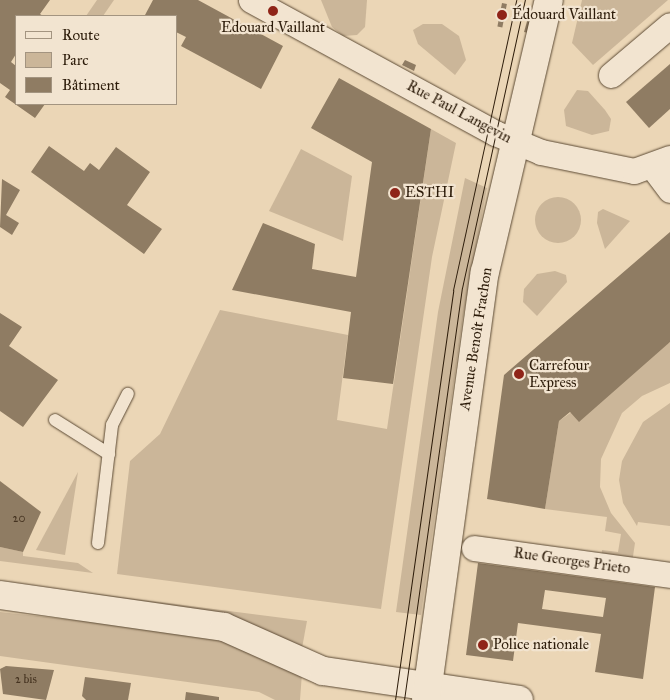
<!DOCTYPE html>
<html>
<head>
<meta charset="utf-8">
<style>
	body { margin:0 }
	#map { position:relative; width:670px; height:700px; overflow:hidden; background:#ebd6b6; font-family:"IM FELL Great Primer",serif }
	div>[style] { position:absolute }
	.green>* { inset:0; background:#cbb699 }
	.round { border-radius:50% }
	.building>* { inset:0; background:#8f7c63; transform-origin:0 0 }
	.roads { filter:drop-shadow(0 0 1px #5c4a34) drop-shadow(0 0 1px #5c4a34) }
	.lane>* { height:12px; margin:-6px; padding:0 6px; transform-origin:6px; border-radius:6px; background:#f2e4d0 }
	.street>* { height:25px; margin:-12.5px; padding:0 12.5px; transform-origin:12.5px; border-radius:12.5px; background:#f2e4d0 }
	.secondary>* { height:28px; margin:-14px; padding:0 14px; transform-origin:14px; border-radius:14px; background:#f2e4d0 }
	.tram>* { height:1px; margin:-0.5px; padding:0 0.5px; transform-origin:0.5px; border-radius:0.5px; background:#2c1b09 }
	.dots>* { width:14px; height:14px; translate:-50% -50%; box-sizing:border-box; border:2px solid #f2e4d0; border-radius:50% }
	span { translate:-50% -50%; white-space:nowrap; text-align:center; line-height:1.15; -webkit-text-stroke:4.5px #f2e4d0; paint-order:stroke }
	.number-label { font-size:12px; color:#453320 }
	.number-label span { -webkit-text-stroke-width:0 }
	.poi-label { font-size:15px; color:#2c1b09 }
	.left { translate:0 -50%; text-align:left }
	.street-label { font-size:15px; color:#2c1b09 }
	.legend { position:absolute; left:15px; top:15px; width:162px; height:90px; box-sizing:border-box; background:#f2e4d0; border:1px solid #a39480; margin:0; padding:6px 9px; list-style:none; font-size:15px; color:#2c1b09 }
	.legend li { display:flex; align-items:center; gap:10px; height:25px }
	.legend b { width:25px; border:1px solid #a39480 }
</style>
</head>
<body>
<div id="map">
	<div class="green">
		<i style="clip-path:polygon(97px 0,114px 0,103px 16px,86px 16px)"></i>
		<i style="clip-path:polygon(321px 0,367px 0,365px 27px,357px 35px,343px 36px,332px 27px)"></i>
		<i style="clip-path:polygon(582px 0,668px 0,593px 65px,572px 43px)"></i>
		<i style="clip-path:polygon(423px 24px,442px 24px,459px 36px,466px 60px,455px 75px,418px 44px,413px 30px)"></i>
		<i style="clip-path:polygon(577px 90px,588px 91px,605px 110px,611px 119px,609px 131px,592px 135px,566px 126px,564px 110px)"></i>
		<i style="clip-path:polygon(431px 129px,456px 143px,432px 257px,381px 609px,117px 574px,130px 461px,160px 434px,220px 310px,348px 335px,337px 420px,387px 429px)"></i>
		<i style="clip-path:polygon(301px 149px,352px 176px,343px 241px,269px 211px)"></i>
		<i style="clip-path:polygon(465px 178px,487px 188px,463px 317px,421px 615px,396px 612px,438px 312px)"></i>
		<i class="round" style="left:535px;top:197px;width:46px;height:46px"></i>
		<i style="clip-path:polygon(603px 209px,630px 221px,605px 249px,597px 223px,598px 212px)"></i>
		<i style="clip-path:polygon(555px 271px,566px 275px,567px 282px,537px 316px,523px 302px,524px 289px,537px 274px)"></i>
		<i style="clip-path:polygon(670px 342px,670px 383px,642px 396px,622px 413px,601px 459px,600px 487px,611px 513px,635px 543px,632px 563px,601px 559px,602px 550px,618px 552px,621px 534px,605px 531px,607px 517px,545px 509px,559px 421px)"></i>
		<i style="clip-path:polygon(670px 403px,670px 526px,638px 522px,637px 526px,623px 503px,619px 480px,622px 461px,643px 422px)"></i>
		<i style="clip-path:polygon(78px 472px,65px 555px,36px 550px)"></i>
		<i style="clip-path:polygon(0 547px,23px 552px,23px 556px,78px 563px,93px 573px,0 561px)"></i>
		<i style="clip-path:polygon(27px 585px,307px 621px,302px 648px)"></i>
		<i style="clip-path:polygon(0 612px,176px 631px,233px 643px,302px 673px,300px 700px,275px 700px,259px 692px,0 656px)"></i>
	</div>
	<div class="building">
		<i style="clip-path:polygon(0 0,50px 0,40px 14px,43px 16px,16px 16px,16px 54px,11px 62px,16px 66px,16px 104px,45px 104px,35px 118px,5px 97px,10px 90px,0 83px)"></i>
		<i style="clip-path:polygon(153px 0,198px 0,283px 46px,261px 89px,181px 46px,186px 37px,176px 32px,176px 16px,145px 15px)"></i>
		<i style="left:502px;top:3px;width:5px;height:24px;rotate:11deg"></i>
		<i style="clip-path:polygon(530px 11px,534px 12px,529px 33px,524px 32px)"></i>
		<i style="clip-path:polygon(405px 60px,416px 65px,414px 71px,402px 65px)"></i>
		<i style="clip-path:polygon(670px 64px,670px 109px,649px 128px,626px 102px)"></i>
		<i style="clip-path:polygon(339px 78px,431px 129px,393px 384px,343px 378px,351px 312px,232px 290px,263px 223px,315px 244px,312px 269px,356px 277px,372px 162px,311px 128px)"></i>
		<i style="clip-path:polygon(49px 146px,84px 171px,90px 163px,99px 170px,116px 147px,150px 172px,127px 205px,162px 229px,144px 254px,31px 172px)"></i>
		<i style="clip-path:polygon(2px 179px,20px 190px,6px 215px,19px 223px,12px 235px,0 227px)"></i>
		<i style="clip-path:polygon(670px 232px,670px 342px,579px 422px,570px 412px,559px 421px,545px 509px,487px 499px,504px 375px)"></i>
		<i style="clip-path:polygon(0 313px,22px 327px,9px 346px,58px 380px,23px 427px,0 411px)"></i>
		<i style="clip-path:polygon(0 481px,41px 512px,23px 552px,0 547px)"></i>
		<i style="clip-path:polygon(evenodd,478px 563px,655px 587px,643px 679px,595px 672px,601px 634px,518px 623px,513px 661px,466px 655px,478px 563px,545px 590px,606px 598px,603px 617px,542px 609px,545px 590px)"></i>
		<i style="clip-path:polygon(6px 666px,54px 670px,46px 700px,3px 694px,0 669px)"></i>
		<i style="clip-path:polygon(85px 677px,131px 683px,128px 700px,86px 700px,82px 696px)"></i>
		<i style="clip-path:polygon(186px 692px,219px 697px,219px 700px,185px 700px)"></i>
	</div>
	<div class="roads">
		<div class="lane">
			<i style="left:55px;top:420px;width:64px;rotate:32.2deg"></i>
			<i style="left:98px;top:543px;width:119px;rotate:-83.2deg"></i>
			<i style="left:112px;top:425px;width:35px;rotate:-63deg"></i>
		</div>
		<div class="street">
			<i style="left:251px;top:0;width:278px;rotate:28.6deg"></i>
			<i style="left:495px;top:133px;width:50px;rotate:22.4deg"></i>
			<i style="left:541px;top:152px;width:95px;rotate:11.5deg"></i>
			<i style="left:634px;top:171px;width:38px;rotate:-20deg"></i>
			<i style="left:611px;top:75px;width:77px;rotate:-40.3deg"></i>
			<i style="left:652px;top:166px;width:30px;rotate:53deg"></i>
			<i style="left:474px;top:548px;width:198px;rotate:7.8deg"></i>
		</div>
		<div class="secondary">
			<i style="left:0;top:595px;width:226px;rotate:8.1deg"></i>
			<i style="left:224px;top:627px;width:108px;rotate:24deg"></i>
			<i style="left:323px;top:671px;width:198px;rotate:8.4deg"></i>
			<i style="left:426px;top:700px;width:432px;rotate:-82.2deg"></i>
			<i style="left:485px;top:272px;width:279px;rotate:-76.8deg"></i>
		</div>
	</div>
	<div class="tram">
		<i style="left:395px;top:700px;width:414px;rotate:-81.9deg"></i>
		<i style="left:453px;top:290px;width:297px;rotate:-77.7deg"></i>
		<i style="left:404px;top:700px;width:416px;rotate:-82deg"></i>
		<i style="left:462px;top:288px;width:295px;rotate:-77.7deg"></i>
	</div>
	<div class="dots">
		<i style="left:273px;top:11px;background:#8f2418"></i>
		<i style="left:502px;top:15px;background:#8f2418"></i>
		<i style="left:395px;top:193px;background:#8f2418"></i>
		<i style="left:519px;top:374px;background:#8f2418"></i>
		<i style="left:483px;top:645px;background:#8f2418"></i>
	</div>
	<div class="number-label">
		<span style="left:19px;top:519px">20</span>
		<span style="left:26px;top:680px">2 bis</span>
	</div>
	<div class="poi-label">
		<span class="left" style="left:512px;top:15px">Édouard Vaillant</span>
		<span style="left:273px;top:28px">Edouard Vaillant</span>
		<span class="left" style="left:405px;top:193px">ESTHI</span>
		<span class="left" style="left:529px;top:374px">Carrefour<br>Express</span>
		<span class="left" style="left:493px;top:645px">Police nationale</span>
	</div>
	<div class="street-label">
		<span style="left:459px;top:112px;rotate:28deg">Rue Paul Langevin</span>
		<span style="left:476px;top:339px;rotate:-81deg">Avenue Benoît Frachon</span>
		<span style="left:572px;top:561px;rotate:8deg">Rue Georges Prieto</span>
	</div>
	<ul class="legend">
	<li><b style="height:6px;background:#f2e4d0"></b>Route</li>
	<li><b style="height:14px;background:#cbb699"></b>Parc</li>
	<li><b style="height:14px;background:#8f7c63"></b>Bâtiment</li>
	</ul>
</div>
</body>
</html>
